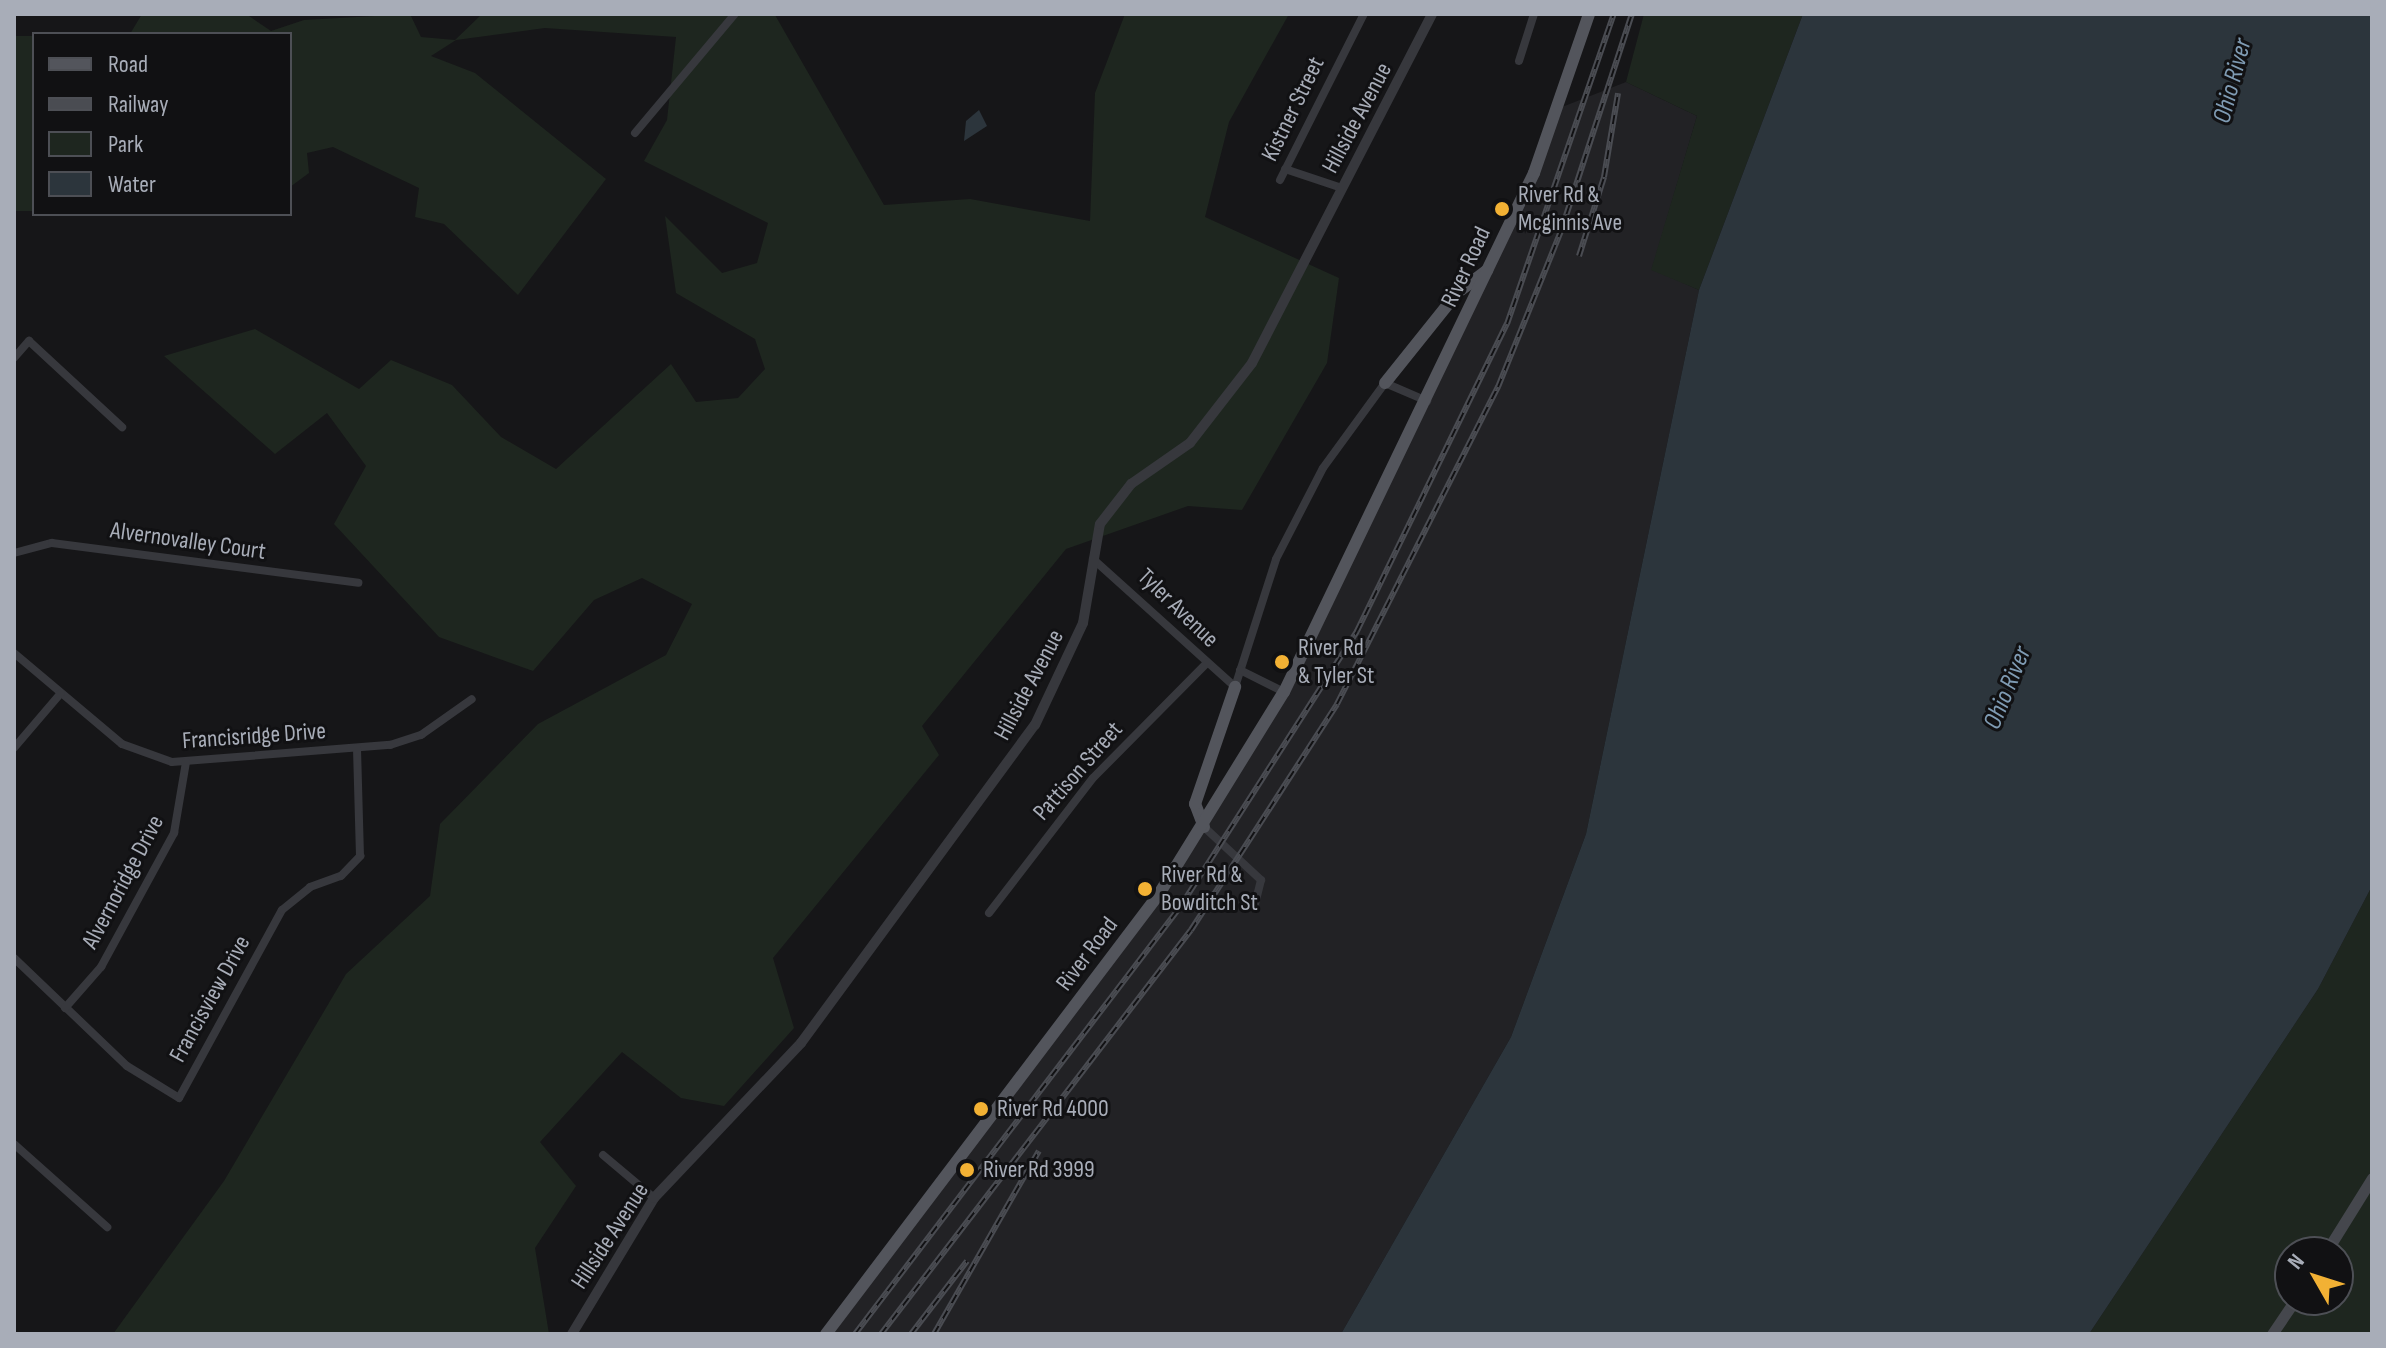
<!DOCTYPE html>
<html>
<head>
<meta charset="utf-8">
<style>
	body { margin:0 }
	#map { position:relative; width:2386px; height:1348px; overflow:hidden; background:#161618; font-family:"Sofia Sans Condensed",sans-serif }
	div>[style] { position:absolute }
	.built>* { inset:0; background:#222225 }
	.green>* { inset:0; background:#1e261f; transform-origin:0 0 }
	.water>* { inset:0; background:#2c353c }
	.minor>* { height:8px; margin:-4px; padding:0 4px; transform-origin:4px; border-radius:4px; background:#37383d }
	.tertiary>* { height:10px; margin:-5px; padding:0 5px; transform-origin:5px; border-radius:5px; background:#37383d }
	.secondary>* { height:11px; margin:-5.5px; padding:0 5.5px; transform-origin:5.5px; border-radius:5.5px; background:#45474d }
	.primary>* { height:12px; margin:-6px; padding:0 6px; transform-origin:6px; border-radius:6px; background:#53555c }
	.rail>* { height:6px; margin-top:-3px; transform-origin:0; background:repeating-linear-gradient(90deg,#111113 0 9px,#4a4c52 0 18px); box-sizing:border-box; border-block:2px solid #4a4c52 }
	.dots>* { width:22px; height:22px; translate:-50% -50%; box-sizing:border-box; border:4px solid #111113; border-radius:50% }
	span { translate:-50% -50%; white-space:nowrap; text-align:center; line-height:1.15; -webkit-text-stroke:6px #111113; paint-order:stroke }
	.street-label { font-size:24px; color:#a8adb8 }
	.poi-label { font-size:24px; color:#a8adb8 }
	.left { translate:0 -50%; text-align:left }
	.water-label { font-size:26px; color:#7f9bb3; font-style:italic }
	.frame { position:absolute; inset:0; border:16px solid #a8adb8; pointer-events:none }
	.legend { position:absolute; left:32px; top:32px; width:260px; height:184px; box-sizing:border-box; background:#111113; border:2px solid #4d4f55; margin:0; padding:10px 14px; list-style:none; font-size:24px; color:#a8adb8 }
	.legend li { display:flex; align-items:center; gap:16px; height:40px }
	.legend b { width:40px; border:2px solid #4d4f55 }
	.north { position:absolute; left:2274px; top:1236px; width:80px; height:80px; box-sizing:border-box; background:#111113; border:2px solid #4d4f55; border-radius:50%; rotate:309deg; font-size:22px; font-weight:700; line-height:32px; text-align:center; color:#a8adb8 }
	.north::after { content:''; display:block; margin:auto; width:28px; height:36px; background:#f2b134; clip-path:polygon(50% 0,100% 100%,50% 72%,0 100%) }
</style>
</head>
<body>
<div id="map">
	<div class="built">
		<i style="clip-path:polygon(1626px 82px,1697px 116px,1652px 269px,1699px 290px,1586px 834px,1511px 1037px,1341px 1334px,826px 1334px,1159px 894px,1284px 692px,1562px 107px)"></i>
	</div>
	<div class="green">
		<i style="clip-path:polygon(142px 14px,246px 14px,271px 31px,304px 20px,410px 14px,421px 37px,455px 40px,482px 14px,775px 15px,884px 205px,970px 199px,1090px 221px,1095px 93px,1125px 14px,1289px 14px,1229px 122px,1205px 217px,1339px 278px,1327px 363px,1242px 510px,1188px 506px,1066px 549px,922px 726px,939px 755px,773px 958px,794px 1028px,724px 1106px,681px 1098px,622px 1052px,540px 1142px,576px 1186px,535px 1248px,549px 1334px,113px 1334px,224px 1181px,346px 974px,430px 896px,440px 824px,538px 724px,666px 655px,692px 604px,642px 578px,594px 600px,533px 671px,439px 637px,334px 524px,366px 466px,327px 413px,275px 454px,164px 356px,255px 329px,359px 389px,391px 360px,452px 385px,501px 437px,556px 469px,671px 364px,696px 402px,738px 398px,765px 369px,755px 339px,676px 293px,665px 216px,722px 273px,757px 263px,768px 223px,644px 161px,667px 120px,676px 37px,545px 28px,456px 40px,431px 56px,475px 73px,606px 179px,518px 295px,444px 224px,415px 217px,419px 188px,333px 147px,307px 153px,309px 173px,290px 187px,290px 34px,130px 34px)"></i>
		<i style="clip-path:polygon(1644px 14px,1803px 14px,1699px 290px,1651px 270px,1697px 116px,1626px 82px)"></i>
		<i style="left:34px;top:36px;width:175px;height:21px;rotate:90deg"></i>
		<i style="clip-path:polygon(evenodd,2372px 886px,2372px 1334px,2089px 1334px,2318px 989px,2372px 886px,2290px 1252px,2338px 1252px,2338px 1300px,2290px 1300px,2290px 1252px)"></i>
	</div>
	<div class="water">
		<i style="clip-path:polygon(1803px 14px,2372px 14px,2372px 886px,2318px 989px,2089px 1334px,1341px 1334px,1511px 1037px,1586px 834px,1699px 290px)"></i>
		<i style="clip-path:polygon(979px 110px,987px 126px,964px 141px,966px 121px)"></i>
	</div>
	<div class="minor">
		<i style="left:1519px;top:61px;width:49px;rotate:-72.3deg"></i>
		<i style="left:635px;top:133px;width:155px;rotate:-50deg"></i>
		<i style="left:1285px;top:169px;width:60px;rotate:18.4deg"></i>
		<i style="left:1280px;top:180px;width:186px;rotate:-63.2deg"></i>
		<i style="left:14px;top:358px;width:23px;rotate:-49deg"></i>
		<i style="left:29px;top:341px;width:127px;rotate:42.8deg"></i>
		<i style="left:14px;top:553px;width:39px;rotate:-15deg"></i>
		<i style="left:52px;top:543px;width:309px;rotate:7.4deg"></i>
		<i style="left:1093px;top:559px;width:191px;rotate:42deg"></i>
		<i style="left:1235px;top:687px;width:134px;rotate:-72.2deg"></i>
		<i style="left:1276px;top:559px;width:102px;rotate:-62.7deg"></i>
		<i style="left:1323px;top:468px;width:105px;rotate:-53.9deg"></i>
		<i style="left:1385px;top:383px;width:46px;rotate:23.2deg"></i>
		<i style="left:14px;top:653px;width:141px;rotate:40.1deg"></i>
		<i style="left:122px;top:744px;width:53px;rotate:19.8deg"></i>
		<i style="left:172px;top:762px;width:219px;rotate:-4.5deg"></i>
		<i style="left:390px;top:745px;width:33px;rotate:-18deg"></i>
		<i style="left:421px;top:735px;width:62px;rotate:-35.2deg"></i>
		<i style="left:1240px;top:670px;width:49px;rotate:26.6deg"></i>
		<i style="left:14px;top:748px;width:72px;rotate:-49.5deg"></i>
		<i style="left:1204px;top:827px;width:78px;rotate:42.9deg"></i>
		<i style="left:1261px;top:880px;width:29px;rotate:104deg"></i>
		<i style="left:989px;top:913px;width:170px;rotate:-52.4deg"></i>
		<i style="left:1093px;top:778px;width:162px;rotate:-45.3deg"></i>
		<i style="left:14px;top:958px;width:156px;rotate:43.7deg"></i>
		<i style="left:127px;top:1066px;width:61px;rotate:31.6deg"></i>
		<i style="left:179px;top:1098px;width:214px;rotate:-61.3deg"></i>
		<i style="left:282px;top:910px;width:36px;rotate:-39deg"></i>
		<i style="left:310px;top:887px;width:33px;rotate:-20deg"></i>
		<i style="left:341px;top:876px;width:28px;rotate:-46deg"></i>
		<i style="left:360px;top:856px;width:108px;rotate:-91.6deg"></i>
		<i style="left:65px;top:1008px;width:55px;rotate:-48.7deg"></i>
		<i style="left:101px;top:967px;width:153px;rotate:-61.4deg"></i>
		<i style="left:174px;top:833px;width:72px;rotate:-80.4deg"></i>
		<i style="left:14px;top:1144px;width:125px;rotate:41.7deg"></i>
		<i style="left:603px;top:1155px;width:67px;rotate:40.1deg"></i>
	</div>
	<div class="tertiary">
		<i style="left:572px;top:1334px;width:159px;rotate:-58.9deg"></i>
		<i style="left:654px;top:1198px;width:214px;rotate:-46.5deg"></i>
		<i style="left:801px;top:1043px;width:395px;rotate:-53.7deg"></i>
		<i style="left:1035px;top:725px;width:113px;rotate:-64.8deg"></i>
		<i style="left:1083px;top:623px;width:100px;rotate:-80.3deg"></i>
		<i style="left:1100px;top:524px;width:51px;rotate:-52.2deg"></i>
		<i style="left:1131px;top:484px;width:72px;rotate:-34.8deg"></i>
		<i style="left:1190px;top:443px;width:101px;rotate:-52.2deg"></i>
		<i style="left:1252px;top:363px;width:393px;rotate:-62.7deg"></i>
	</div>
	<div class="secondary">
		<i style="left:2326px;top:1252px;width:87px;rotate:-58.1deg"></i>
		<i style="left:2272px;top:1334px;width:41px;rotate:-55.9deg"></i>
	</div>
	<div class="primary">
		<i style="left:1385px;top:383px;width:115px;rotate:-51.3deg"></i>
		<i style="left:1457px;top:293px;width:38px;rotate:-37deg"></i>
		<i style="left:1204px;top:827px;width:25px;rotate:-111deg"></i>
		<i style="left:1195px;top:804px;width:124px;rotate:-71.1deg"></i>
		<i style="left:826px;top:1334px;width:552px;rotate:-52.88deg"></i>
		<i style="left:1159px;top:894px;width:238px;rotate:-58.3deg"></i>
		<i style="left:1284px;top:692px;width:576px;rotate:-64.28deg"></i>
		<i style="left:1534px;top:173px;width:168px;rotate:-70.9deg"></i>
	</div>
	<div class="rail">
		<i style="left:1579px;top:256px;width:83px;rotate:-72.4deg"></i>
		<i style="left:1604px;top:177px;width:85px;rotate:-80.5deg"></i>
		<i style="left:855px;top:1334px;width:537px;rotate:-52.72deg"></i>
		<i style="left:1180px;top:907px;width:328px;rotate:-57.3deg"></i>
		<i style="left:1357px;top:631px;width:342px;rotate:-64deg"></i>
		<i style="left:1507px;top:324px;width:328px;rotate:-71deg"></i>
		<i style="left:881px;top:1334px;width:509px;rotate:-52.5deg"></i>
		<i style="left:1191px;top:930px;width:269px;rotate:-57.1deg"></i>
		<i style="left:1337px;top:704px;width:356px;rotate:-63.1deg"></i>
		<i style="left:1498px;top:387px;width:168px;rotate:-68deg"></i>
		<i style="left:1561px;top:231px;width:228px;rotate:-71.9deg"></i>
		<i style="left:911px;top:1334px;width:92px;rotate:-52.5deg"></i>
		<i style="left:934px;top:1334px;width:211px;rotate:-60.2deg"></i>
	</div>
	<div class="dots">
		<i style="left:1502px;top:209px;background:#f2b134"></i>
		<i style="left:1282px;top:662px;background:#f2b134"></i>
		<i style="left:1145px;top:889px;background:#f2b134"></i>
		<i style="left:981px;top:1109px;background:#f2b134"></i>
		<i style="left:967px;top:1170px;background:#f2b134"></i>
	</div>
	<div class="street-label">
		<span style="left:1293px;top:109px;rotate:-64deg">Kistner Street</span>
		<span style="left:1357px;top:118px;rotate:-62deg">Hillside Avenue</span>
		<span style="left:1466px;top:267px;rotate:-65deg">River Road</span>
		<span style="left:188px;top:541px;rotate:8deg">Alvernovalley Court</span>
		<span style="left:1178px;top:608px;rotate:44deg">Tyler Avenue</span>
		<span style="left:1029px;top:685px;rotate:-62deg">Hillside Avenue</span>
		<span style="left:254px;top:736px;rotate:-4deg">Francisridge Drive</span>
		<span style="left:1078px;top:771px;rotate:-49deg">Pattison Street</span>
		<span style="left:123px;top:882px;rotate:-62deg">Alvernoridge Drive</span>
		<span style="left:1087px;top:954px;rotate:-53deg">River Road</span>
		<span style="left:210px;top:999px;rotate:-61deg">Francisview Drive</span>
		<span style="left:610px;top:1236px;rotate:-57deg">Hillside Avenue</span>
	</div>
	<div class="poi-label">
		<span class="left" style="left:1518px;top:209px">River Rd &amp;<br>Mcginnis Ave</span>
		<span class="left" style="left:1298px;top:662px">River Rd<br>&amp; Tyler St</span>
		<span class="left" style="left:1161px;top:889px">River Rd &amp;<br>Bowditch St</span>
		<span class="left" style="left:997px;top:1109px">River Rd 4000</span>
		<span class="left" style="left:983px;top:1170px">River Rd 3999</span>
	</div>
	<div class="water-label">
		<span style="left:2233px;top:81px;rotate:-75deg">Ohio River</span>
		<span style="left:2008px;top:688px;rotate:-68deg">Ohio River</span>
	</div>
	<div class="frame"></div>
	<ul class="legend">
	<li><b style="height:10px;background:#53555c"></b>Road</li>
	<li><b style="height:10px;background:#4a4c52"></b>Railway</li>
	<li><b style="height:22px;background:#1e261f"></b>Park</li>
	<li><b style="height:22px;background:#2c353c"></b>Water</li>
	</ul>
	<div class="north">N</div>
</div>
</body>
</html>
